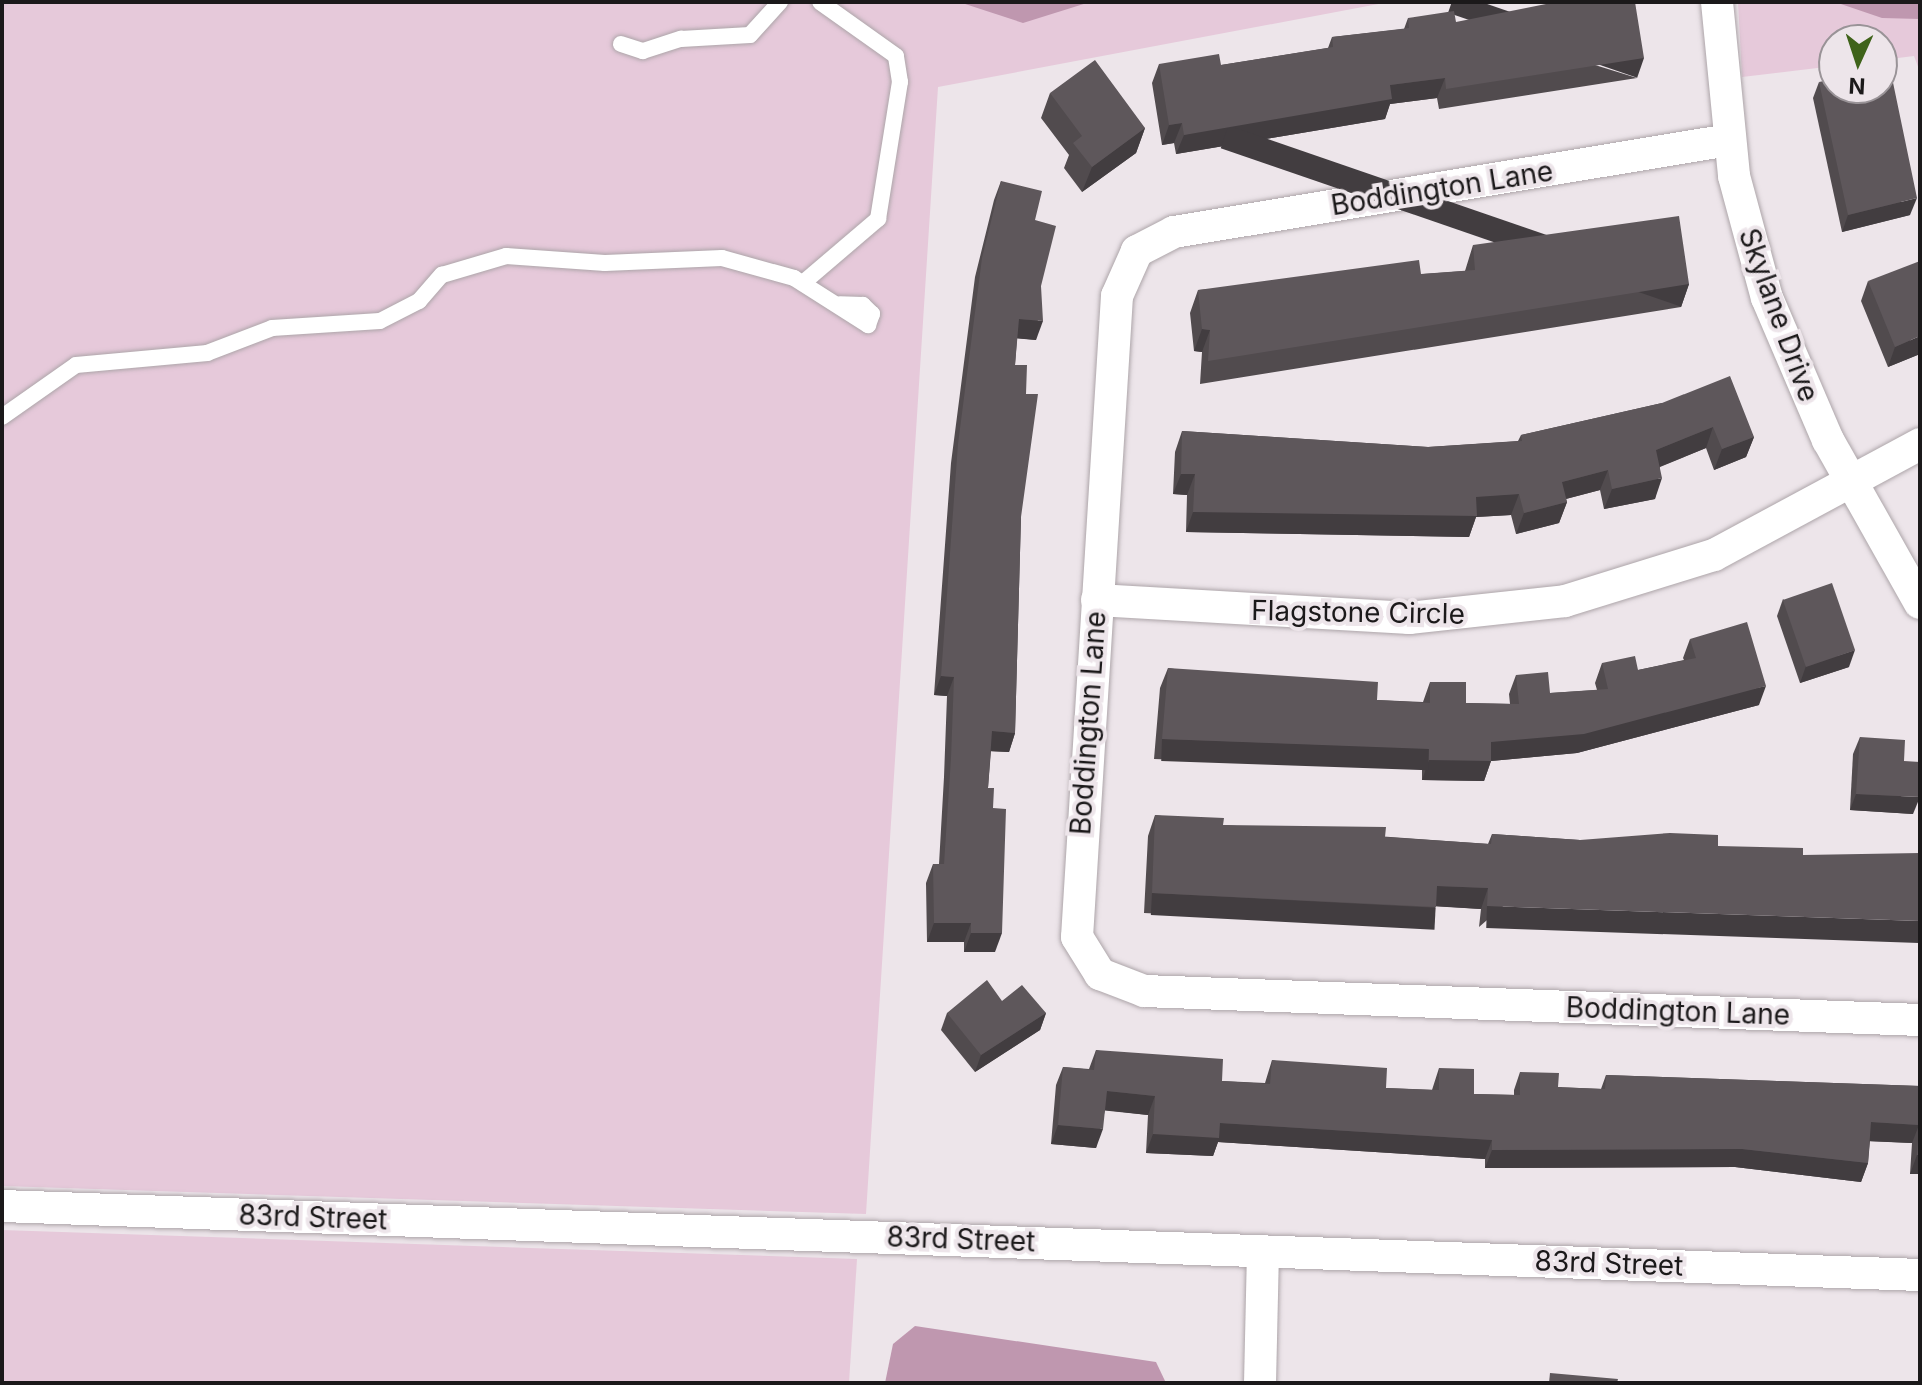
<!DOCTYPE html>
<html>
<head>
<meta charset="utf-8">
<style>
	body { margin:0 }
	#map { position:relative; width:1922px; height:1385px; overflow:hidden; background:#ede5ea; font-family:Inter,sans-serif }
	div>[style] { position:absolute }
	.green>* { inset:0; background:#e6c9da }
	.water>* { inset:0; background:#bf97af }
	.roads { filter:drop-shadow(0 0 2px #ada5a9) drop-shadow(0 0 2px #ada5a9) }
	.lane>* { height:16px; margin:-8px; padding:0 8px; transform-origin:8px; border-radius:8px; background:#fff }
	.street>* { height:32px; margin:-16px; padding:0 16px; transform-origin:16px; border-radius:16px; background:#fff }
	.wall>* { inset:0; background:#514b4e }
	.shaded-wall>* { inset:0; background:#423d40; transform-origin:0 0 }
	.building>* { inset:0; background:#5e575b; transform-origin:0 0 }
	span { translate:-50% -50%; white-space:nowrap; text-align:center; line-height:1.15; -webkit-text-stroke:8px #ede5ea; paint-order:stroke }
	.street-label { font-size:28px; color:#1b191a }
	.frame { position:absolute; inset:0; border:4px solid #1b191a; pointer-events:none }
	.north { position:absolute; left:1818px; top:24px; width:80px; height:80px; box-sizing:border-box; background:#ede5ea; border:2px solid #999397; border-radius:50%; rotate:183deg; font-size:22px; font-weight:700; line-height:32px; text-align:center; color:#1b191a }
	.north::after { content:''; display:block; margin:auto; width:28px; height:36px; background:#3f631a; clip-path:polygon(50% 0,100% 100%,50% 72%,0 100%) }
</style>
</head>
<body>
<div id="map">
	<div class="green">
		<i style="clip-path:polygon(2px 2px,1389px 2px,938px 87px,866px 1214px,2px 1186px)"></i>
		<i style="clip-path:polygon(1738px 2px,1920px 2px,1920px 72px,1914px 56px,1882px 60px,1882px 40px,1834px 40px,1834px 66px,1742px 77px)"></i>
		<i style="clip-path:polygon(2px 1230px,857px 1259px,849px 1383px,2px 1383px)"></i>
	</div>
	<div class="water">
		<i style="clip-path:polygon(959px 2px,1090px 2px,1023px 23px)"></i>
		<i style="clip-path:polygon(1835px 2px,1920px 2px,1920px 19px,1882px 18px)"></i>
		<i style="clip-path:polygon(915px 1326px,1156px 1362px,1166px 1383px,885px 1383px,893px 1344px)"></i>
	</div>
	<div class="roads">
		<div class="lane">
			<i style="left:621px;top:44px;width:23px;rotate:18deg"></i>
			<i style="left:643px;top:51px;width:40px;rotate:-18deg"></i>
			<i style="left:681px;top:39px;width:69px;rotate:-3.3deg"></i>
			<i style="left:750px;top:35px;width:45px;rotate:-47.7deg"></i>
			<i style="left:803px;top:283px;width:99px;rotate:-40.5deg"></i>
			<i style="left:878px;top:219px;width:139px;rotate:-80.9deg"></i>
			<i style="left:900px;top:82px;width:26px;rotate:-99deg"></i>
			<i style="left:896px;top:56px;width:93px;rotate:-144.6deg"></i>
			<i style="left:2px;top:417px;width:90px;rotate:-35.1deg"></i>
			<i style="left:76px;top:365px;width:132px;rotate:-5.2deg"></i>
			<i style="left:207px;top:353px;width:70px;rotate:-21deg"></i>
			<i style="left:272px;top:328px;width:108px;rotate:-3.7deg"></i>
			<i style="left:380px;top:321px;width:44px;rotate:-27.1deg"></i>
			<i style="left:419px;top:301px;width:35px;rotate:-49deg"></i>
			<i style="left:442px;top:275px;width:67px;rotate:-16.5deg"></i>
			<i style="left:506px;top:256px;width:99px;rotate:4deg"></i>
			<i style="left:605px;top:263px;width:117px;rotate:-2.4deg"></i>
			<i style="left:722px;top:258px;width:75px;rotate:15.5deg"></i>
			<i style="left:794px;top:278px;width:88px;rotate:32.4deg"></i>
			<i style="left:868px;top:325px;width:12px;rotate:-70deg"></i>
			<i style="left:872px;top:314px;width:13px;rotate:-135deg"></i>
			<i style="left:863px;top:305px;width:23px;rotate:-178deg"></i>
		</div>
		<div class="street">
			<i style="left:1717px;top:2px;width:175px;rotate:84.4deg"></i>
			<i style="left:1734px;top:176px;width:126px;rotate:74.9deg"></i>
			<i style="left:1767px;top:298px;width:155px;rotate:66.8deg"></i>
			<i style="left:1828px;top:440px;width:187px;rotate:60.6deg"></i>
			<i style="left:1729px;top:140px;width:563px;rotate:170.59deg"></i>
			<i style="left:1174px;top:232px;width:42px;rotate:152.8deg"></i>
			<i style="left:1137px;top:251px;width:49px;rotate:114deg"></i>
			<i style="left:1117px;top:296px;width:642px;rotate:93.57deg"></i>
			<i style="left:1077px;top:937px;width:44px;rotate:58.1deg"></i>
			<i style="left:1100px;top:974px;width:47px;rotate:21.1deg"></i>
			<i style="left:1144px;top:991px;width:777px;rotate:2.14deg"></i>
			<i style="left:1097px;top:600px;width:313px;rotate:3.3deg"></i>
			<i style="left:1409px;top:618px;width:157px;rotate:-6.2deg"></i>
			<i style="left:1565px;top:601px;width:156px;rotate:-17.2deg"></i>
			<i style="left:1714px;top:555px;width:234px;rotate:-28.3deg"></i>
			<i style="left:2px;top:1206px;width:1919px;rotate:2.06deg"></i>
			<i style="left:1260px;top:1383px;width:132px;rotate:-88.7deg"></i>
		</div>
	</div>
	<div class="wall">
		<i style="clip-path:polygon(1408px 18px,1456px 22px,1637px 78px,1439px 109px,1437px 98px,1390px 104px,1385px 119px,1176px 154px,1174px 143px,1162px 145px,1152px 83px,1159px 64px,1221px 65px,1328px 48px,1332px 37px,1404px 29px)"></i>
		<i style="clip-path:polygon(1819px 82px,1910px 215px,1842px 232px,1813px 98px)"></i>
		<i style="clip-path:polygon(1050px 93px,1145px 128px,1136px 153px,1082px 192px,1064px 168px,1069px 155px,1041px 118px)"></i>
		<i style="clip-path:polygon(1001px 181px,1035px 220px,1041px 286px,1036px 340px,1017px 338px,1015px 365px,1021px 517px,1015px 733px,1009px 752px,991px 751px,988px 788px,993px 808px,995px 952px,964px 952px,964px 942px,927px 942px,926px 883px,933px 864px,939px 864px,944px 777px,947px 696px,934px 695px,951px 463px,975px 277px,994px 200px)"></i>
		<i style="clip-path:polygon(1473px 245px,1689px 284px,1681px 307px,1200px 384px,1202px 352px,1194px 351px,1190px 313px,1198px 290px,1465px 271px)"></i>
		<i style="clip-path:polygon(1868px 281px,1920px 354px,1888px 367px,1861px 301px)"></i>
		<i style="clip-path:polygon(1662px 403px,1754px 437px,1746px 457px,1714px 470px,1706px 448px,1660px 467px,1655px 499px,1604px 509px,1600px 490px,1566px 499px,1567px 502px,1559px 523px,1516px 534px,1511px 515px,1476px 517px,1469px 537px,1186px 532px,1187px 495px,1173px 494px,1175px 452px,1182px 431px,1428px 447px,1518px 441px,1521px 435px)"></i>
		<i style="clip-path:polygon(1783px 599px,1849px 667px,1800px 683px,1777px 616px)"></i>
		<i style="clip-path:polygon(1690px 639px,1759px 705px,1577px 753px,1491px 761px,1484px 781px,1422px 780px,1422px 769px,1154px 759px,1160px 688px,1168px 668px,1377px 700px,1423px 702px,1430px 682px,1466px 703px,1510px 704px,1509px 694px,1516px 675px,1550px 693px,1597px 690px,1595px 683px,1602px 663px,1638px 670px,1684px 660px,1683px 658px)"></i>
		<i style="clip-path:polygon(1860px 737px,1913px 814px,1850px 810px,1853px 754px)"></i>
		<i style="clip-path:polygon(1155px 815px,1223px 825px,1488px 844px,1492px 834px,1580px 840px,1479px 927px,1481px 909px,1436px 906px,1428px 927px,1144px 913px,1148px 836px)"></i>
		<i style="clip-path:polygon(1002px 1001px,1046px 1013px,1040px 1030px,975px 1072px,941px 1030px,947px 1013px)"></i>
		<i style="clip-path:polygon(1096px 1050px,1222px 1081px,1265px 1083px,1272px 1060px,1386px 1088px,1432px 1090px,1439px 1068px,1474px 1094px,1514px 1095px,1514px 1090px,1520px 1072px,1558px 1087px,1601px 1089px,1606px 1075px,1920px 1086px,1920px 1174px,1910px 1174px,1912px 1143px,1870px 1141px,1868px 1163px,1861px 1182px,1735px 1167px,1485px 1168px,1485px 1159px,1218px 1142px,1213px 1156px,1146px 1153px,1148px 1115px,1105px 1110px,1096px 1148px,1051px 1144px,1056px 1085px,1063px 1067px,1089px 1069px)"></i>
	</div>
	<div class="shaded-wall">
		<i style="left:1644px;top:58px;width:21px;height:200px;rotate:109deg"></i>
		<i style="clip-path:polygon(1445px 78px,1437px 98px,1390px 104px,1385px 119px,1176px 154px,1184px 135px,1390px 85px)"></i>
		<i style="clip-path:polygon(1182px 123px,1174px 143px,1162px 145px,1169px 125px)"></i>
		<i style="clip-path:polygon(1145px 128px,1136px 153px,1082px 192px,1092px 167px)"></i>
		<i style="clip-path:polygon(1917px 198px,1910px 215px,1842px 232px,1848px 215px)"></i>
		<i style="left:1689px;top:284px;width:24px;height:487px;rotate:109deg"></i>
		<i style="clip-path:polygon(1019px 319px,1043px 321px,1036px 340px,1012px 338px)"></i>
		<i style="clip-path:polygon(1202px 329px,1210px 330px,1202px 352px,1194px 351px)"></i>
		<i style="clip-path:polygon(1920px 336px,1920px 354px,1888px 367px,1895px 347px)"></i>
		<i style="clip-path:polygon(1713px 427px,1706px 448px,1649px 471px,1656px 450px)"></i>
		<i style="clip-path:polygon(1754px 437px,1746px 457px,1714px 470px,1722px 449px)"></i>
		<i style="clip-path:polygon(1608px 470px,1600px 490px,1554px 502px,1562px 482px)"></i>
		<i style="clip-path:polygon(1181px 474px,1195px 474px,1187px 495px,1173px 494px)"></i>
		<i style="clip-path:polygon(1662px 478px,1655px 499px,1604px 509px,1612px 489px)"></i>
		<i style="clip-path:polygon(1519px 494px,1511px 515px,1476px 517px,1469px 537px,1186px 532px,1193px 512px)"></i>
		<i style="clip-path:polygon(1567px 502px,1559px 523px,1516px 534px,1524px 513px)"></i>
		<i style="clip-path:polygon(1855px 650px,1849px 667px,1800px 683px,1806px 666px)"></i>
		<i style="clip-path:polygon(941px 676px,954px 677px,947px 696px,934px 695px)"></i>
		<i style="clip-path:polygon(1766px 686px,1759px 705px,1577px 753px,1491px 761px,1484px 781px,1422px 780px,1429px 760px,1491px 742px)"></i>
		<i style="clip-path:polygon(992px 731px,1015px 733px,1009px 752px,985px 751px)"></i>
		<i style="left:1162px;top:739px;width:267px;height:22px;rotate:2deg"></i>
		<i style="clip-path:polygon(1856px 794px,1920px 797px,1913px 814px,1850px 810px)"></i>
		<i style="clip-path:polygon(1437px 886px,1488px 888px,1481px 909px,1430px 906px)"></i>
		<i style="left:1152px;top:893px;width:284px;height:22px;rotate:3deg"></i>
		<i style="left:1487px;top:906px;width:433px;height:22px;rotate:2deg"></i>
		<i style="clip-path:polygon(934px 923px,971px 923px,964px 942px,927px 942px)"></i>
		<i style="clip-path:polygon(971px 933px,1002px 933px,995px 952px,964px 952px)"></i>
		<i style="clip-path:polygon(1046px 1013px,1040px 1030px,975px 1072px,981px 1055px)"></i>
		<i style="clip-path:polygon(1107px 1091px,1155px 1096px,1148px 1115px,1100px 1110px)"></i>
		<i style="clip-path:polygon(1871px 1122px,1919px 1125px,1912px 1143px,1864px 1141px)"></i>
		<i style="clip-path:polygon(1220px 1123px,1492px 1140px,1485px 1159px,1218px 1142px,1213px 1156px,1146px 1153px,1153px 1134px)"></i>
		<i style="clip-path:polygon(1058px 1125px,1103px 1129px,1096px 1148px,1051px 1144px)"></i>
		<i style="clip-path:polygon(1742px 1149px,1868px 1163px,1861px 1182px,1735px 1167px,1485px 1168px,1492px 1150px)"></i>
		<i style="clip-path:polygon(1917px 1155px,1920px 1155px,1920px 1174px,1910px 1174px)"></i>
	</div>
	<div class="building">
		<i style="clip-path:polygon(1556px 2px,1635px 2px,1644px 58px,1446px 89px,1445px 78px,1390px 85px,1392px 99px,1184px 135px,1182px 123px,1169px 125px,1159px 64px,1219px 54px,1221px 65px,1333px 47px,1332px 37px,1409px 28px,1408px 18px,1454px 11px,1456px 22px)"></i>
		<i style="clip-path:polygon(1095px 60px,1145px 128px,1092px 167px,1073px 143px,1082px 136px,1050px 93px)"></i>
		<i style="clip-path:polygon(1890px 68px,1917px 198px,1848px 215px,1819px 82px,1834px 79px,1834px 88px,1882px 88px,1882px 70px)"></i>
		<i style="clip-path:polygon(1001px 181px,1042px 191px,1035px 220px,1056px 226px,1041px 286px,1043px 321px,1019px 319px,1015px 365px,1027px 365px,1026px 394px,1038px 394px,1021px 517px,1015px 733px,992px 731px,988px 788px,994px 788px,993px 808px,1006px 809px,1002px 933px,971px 933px,971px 923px,934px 923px,933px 864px,944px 864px,951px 758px,954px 677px,941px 676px,958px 444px,982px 258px)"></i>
		<i style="clip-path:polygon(1679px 216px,1689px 284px,1208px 361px,1210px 330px,1202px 329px,1198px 290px,1419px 260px,1421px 274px,1475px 270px,1473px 245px)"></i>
		<i style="clip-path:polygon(1920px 261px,1920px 336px,1895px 347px,1868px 281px)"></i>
		<i style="clip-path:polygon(1730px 376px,1754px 437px,1722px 449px,1713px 427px,1656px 450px,1662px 478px,1612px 489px,1608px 470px,1562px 482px,1567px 502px,1524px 513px,1519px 494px,1476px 497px,1477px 516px,1193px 512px,1195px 474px,1181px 474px,1182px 431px,1428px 447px,1522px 441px,1521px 435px,1662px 403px)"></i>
		<i style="left:1832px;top:583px;width:71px;height:52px;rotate:71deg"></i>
		<i style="clip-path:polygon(1747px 622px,1766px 686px,1584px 734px,1491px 742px,1491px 761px,1429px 760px,1429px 749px,1162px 739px,1168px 668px,1378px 682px,1377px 700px,1430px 703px,1430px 682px,1466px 682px,1466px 703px,1519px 704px,1516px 675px,1548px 672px,1550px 693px,1608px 689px,1602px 663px,1635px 656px,1638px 670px,1696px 658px,1690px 639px)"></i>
		<i style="clip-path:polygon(1860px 737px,1905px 740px,1904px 761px,1920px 762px,1920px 797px,1856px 794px)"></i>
		<i style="clip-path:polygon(1155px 815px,1224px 818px,1223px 825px,1386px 827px,1385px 837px,1491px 844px,1492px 834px,1580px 840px,1670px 833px,1718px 835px,1718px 846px,1803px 848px,1803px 855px,1920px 853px,1920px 921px,1487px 906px,1488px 888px,1437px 886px,1436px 907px,1152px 893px)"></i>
		<i style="clip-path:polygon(987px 980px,1002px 1001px,1022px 985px,1046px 1013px,981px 1055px,947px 1013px)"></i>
		<i style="clip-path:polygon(1096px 1050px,1223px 1059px,1222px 1081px,1270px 1084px,1272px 1060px,1387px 1068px,1386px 1088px,1439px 1090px,1439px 1068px,1474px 1069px,1474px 1094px,1520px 1095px,1520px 1072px,1559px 1073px,1558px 1087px,1605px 1089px,1606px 1075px,1920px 1086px,1920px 1155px,1917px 1155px,1919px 1125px,1871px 1122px,1868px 1163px,1742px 1149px,1492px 1150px,1492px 1140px,1220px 1123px,1219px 1138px,1153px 1134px,1155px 1096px,1107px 1091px,1103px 1129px,1058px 1125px,1063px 1067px,1094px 1070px)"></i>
		<i style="clip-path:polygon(1550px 1373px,1618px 1379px,1617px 1383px,1549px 1383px)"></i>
	</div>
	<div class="street-label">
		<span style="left:1442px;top:188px;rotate:-9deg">Boddington Lane</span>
		<span style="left:1779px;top:315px;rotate:70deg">Skylane Drive</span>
		<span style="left:1358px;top:612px;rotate:1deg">Flagstone Circle</span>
		<span style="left:1088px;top:723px;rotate:-86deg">Boddington Lane</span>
		<span style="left:1678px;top:1011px;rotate:2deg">Boddington Lane</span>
		<span style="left:313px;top:1217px;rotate:2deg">83rd Street</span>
		<span style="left:961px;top:1239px;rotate:2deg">83rd Street</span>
		<span style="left:1609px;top:1263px;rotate:2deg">83rd Street</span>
	</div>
	<div class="frame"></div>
	<div class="north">N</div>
</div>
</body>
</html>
